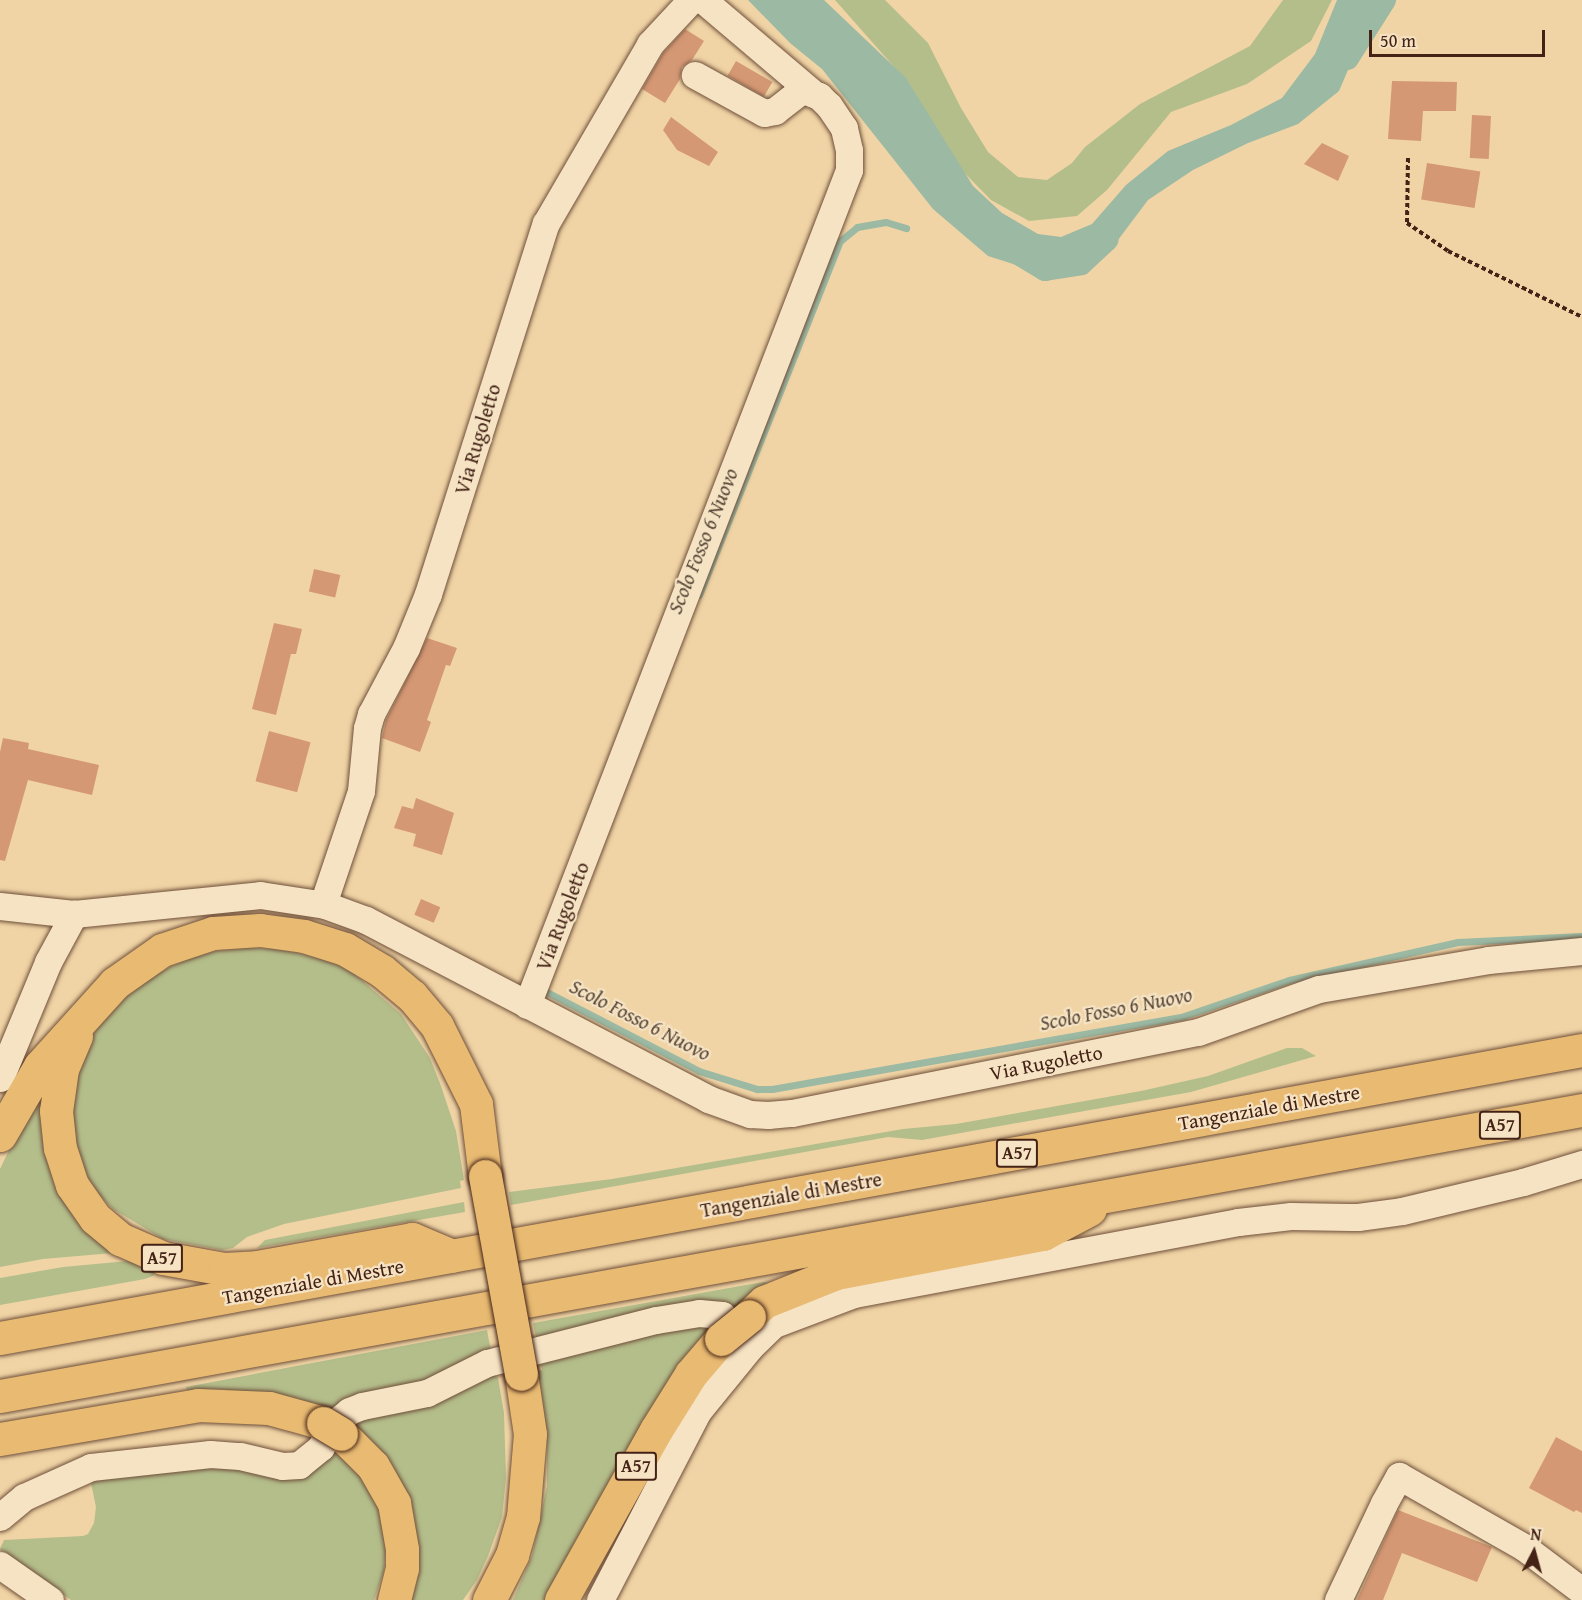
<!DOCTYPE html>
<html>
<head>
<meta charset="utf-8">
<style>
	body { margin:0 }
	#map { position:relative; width:1582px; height:1600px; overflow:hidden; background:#f0d4a5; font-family:"Gentium Book Plus",serif }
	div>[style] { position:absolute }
	.green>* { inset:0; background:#b4be8b }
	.water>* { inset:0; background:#9bb9a3 }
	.stream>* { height:7px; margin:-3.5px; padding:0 3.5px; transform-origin:3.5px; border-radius:3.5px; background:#9bb9a3 }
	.canal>* { height:24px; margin:-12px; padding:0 12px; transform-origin:12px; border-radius:12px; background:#9bb9a3 }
	.building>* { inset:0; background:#d59874; transform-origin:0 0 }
	.path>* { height:4px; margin-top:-2px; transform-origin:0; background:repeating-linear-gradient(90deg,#442316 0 4.5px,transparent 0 7.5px) }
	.roads { filter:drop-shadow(0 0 2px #6f4f3a) drop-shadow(0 0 2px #6f4f3a) }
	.minor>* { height:27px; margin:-13.5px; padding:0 13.5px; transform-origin:13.5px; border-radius:13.5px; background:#f5e3c4 }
	.highway>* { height:33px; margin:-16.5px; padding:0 16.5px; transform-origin:16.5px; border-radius:16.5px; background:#e8ba72 }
	.bridges { filter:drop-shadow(0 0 2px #442316) drop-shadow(0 0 2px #442316) }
	.highway-bridge>* { height:33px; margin:-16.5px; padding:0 16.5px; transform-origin:16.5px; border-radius:16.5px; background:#e8ba72 }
	span { translate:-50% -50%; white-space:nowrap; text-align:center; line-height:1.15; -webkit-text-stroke:4.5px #f5e3c4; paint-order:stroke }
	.shield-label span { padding:2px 4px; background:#f5e3c4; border:2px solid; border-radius:4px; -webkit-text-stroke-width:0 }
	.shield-label { font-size:18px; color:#442316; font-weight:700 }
	.street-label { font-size:20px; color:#442316 }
	.water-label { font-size:21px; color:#5a4839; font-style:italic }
	.north { position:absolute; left:1504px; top:1522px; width:60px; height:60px; -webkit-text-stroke:4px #f5e3c4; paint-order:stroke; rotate:6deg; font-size:16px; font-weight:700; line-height:24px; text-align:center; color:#442316 }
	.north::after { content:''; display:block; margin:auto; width:21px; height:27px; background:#442316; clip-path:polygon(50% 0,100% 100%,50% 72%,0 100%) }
	.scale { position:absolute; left:1369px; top:30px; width:176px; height:27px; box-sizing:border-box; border:3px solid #442316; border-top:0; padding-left:8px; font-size:18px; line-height:21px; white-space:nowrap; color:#442316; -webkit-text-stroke:4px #f5e3c4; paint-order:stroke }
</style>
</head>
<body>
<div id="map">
	<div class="green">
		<i style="clip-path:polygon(835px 0,885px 0,928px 43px,961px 108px,988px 152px,1018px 177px,1047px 180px,1072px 163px,1085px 147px,1140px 104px,1250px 46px,1283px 0,1332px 0,1311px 41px,1247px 84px,1171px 112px,1107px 190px,1077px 216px,1029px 221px,991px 200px,936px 144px,910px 85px)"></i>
		<i style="clip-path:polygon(248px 948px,281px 949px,328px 961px,352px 972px,401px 1014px,430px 1058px,441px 1086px,456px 1131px,464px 1180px,460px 1181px,461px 1188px,284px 1224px,247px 1237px,233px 1248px,222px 1250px,163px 1239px,113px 1209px,95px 1191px,78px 1157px,69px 1110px,71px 1088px,86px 1048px,99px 1025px,120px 1002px,144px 982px,168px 968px,190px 958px,216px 951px)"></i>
		<i style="clip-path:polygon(1287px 1048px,1302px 1048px,1316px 1056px,1191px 1092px,922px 1140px,888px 1137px,511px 1205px,509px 1192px,612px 1179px,903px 1129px,956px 1124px,1141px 1091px,1208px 1076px)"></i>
		<i style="clip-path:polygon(40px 1085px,49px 1142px,155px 1272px,153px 1276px,145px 1279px,0 1305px,0 1278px,63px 1267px,128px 1261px,113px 1253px,43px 1259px,0 1267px,0 1169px)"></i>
		<i style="clip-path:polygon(464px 1202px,465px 1212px,257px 1248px,265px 1240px)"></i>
		<i style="clip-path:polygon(763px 1282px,771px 1283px,733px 1309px,537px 1342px,533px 1323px)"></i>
		<i style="clip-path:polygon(692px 1318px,711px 1327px,675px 1370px,545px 1600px,513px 1600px,532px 1556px,547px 1486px,547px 1441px,538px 1371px,542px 1370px,539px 1356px)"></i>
		<i style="clip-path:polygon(487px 1330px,492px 1357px,328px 1413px,278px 1394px,216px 1389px,187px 1391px,186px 1387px)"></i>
		<i style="clip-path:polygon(495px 1375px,498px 1378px,504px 1413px,506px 1478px,502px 1517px,488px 1556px,477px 1580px,463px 1600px,401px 1600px,407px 1581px,347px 1422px,459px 1383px)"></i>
		<i style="clip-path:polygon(332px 1435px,380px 1503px,386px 1545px,384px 1571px,374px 1600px,71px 1600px,0 1549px,4px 1540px,83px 1536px,88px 1534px,94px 1523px,96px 1507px,91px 1483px,95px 1474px,199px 1457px,285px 1472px)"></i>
	</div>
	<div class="water">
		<i style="clip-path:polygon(748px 0,824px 0,906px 78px,973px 186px,1002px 213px,1038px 234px,1061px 237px,1092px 224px,1126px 185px,1168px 151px,1231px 125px,1282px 98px,1315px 54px,1337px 0,1380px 0,1374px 9px,1339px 91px,1298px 124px,1248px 143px,1193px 170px,1148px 200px,1118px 240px,1074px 267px,1026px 268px,988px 256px,933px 209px,822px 69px,790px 43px)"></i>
	</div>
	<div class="stream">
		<i style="left:699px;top:595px;width:381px;rotate:-68.3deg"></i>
		<i style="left:840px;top:241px;width:22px;rotate:-39deg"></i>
		<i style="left:857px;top:227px;width:29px;rotate:-10deg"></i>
		<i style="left:886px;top:222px;width:21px;rotate:17deg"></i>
		<i style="left:545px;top:985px;width:5px;rotate:112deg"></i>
		<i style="left:543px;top:990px;width:176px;rotate:27.4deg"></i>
		<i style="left:699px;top:1071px;width:61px;rotate:17.2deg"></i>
		<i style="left:757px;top:1089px;width:15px"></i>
		<i style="left:772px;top:1089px;width:418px;rotate:-10deg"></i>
		<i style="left:1184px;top:1016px;width:111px;rotate:-18.9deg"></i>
		<i style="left:1289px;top:980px;width:173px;rotate:-12.7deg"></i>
		<i style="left:1458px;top:942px;width:124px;rotate:-2.8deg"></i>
	</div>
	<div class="canal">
		<i style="left:1347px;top:58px;width:69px;rotate:-57.5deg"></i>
		<i style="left:1015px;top:251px;width:35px;rotate:31deg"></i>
		<i style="left:1045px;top:269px;width:36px;rotate:-9deg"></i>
		<i style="left:1081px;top:263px;width:35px;rotate:-43deg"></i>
	</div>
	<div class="building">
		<i style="clip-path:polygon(685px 29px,704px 41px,692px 60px,682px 67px,680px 79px,665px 103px,642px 89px,663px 53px)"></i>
		<i style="left:736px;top:61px;width:42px;height:17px;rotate:30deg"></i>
		<i style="clip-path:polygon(1392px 81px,1457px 82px,1456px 111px,1423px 111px,1421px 141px,1388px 139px)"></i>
		<i style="left:1472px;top:115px;width:19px;height:43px;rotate:3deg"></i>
		<i style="clip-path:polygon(671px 117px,718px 152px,709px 166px,677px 150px,663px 130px)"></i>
		<i style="clip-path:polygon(1322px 143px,1349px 156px,1338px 181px,1304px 164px)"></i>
		<i style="left:1427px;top:163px;width:54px;height:37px;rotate:9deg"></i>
		<i style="left:314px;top:569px;width:27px;height:23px;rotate:13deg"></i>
		<i style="clip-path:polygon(274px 623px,302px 629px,296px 654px,291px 654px,276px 715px,252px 709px)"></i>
		<i style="clip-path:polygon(427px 638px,457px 648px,450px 666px,446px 665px,427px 720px,431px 722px,420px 752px,382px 738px,386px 720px)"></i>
		<i style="left:269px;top:731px;width:43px;height:52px;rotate:15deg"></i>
		<i style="clip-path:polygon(3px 738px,29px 743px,28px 749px,99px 765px,92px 795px,28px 780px,5px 861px,0 860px,0 752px)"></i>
		<i style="clip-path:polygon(416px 798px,454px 813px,442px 855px,413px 846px,416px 834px,394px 828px,402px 806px,413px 809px)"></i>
		<i style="left:421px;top:899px;width:21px;height:17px;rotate:23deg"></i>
		<i style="clip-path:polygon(1556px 1437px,1582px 1451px,1582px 1513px,1576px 1510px,1574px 1512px,1529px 1488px)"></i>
		<i style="clip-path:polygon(1398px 1510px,1492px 1547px,1477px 1582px,1402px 1553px,1383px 1600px,1357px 1600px)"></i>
	</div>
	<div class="path">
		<i style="left:1408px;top:158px;width:65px;rotate:90.9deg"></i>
		<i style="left:1407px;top:223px;width:50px;rotate:34.3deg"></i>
		<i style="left:1448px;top:251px;width:149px;rotate:26.2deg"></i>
	</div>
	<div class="roads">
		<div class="minor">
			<i style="left:703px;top:0;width:145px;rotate:40.3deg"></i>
			<i style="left:323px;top:904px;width:119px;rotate:-71.4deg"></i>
			<i style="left:361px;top:791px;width:63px;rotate:-84.6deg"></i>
			<i style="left:367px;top:728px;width:15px;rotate:-74deg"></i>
			<i style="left:371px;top:714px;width:75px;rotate:-62.1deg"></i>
			<i style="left:406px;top:648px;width:58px;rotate:-67.8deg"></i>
			<i style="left:428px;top:594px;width:389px;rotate:-72.4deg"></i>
			<i style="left:546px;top:223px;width:207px;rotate:-59.8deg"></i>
			<i style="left:650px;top:44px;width:60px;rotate:-47deg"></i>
			<i style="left:0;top:906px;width:74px;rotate:6.2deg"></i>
			<i style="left:74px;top:914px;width:187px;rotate:-5.8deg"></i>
			<i style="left:260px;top:895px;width:66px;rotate:8.7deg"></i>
			<i style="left:325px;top:905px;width:44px;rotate:20.1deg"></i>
			<i style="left:366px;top:920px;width:386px;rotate:27.6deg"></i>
			<i style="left:708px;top:1099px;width:45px;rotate:19.7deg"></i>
			<i style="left:750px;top:1114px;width:18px;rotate:3deg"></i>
			<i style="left:768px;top:1115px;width:24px;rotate:-5deg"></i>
			<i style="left:792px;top:1113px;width:414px;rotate:-11.3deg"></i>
			<i style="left:1198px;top:1032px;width:128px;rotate:-19.6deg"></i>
			<i style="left:1319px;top:989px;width:171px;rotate:-9.7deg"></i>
			<i style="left:1488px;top:960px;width:94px;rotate:-5.5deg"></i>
			<i style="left:527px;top:1005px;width:895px;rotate:-68.91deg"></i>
			<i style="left:849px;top:170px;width:20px;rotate:-90deg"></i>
			<i style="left:849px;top:150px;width:23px;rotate:-103deg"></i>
			<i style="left:844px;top:128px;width:27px;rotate:-124deg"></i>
			<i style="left:829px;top:106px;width:14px;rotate:-135deg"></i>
			<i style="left:819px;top:96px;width:14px;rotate:-159deg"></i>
			<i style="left:806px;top:91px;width:7px;rotate:172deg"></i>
			<i style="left:799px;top:92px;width:31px;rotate:142deg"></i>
			<i style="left:775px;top:111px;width:11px;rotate:170deg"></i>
			<i style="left:764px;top:113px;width:79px;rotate:-151.2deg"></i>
			<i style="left:0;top:1078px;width:126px;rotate:-67.5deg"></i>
			<i style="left:48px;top:962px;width:55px;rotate:-61.6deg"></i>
			<i style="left:0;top:1517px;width:31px;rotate:-40deg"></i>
			<i style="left:24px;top:1497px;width:73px;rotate:-24.1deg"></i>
			<i style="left:91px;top:1467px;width:120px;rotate:-6.2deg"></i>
			<i style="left:210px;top:1454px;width:30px;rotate:4deg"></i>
			<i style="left:240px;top:1456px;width:43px;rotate:13.4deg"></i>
			<i style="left:282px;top:1466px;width:17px;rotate:-3deg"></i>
			<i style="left:299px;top:1465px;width:28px;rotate:-39deg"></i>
			<i style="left:321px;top:1447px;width:25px;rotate:-63deg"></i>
			<i style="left:332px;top:1425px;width:22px;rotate:-39deg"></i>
			<i style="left:349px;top:1411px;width:14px;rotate:-21deg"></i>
			<i style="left:362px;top:1406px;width:66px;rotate:-11.3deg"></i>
			<i style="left:427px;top:1393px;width:67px;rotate:-26.6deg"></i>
			<i style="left:487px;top:1363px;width:174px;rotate:-14.3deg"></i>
			<i style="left:656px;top:1320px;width:44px;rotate:-9.2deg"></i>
			<i style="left:699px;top:1313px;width:23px;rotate:5deg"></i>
			<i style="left:722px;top:1315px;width:39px;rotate:48deg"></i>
			<i style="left:0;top:1565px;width:61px;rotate:35deg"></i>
			<i style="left:600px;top:1600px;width:213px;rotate:-62.6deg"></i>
			<i style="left:698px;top:1411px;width:82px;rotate:-50.9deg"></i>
			<i style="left:750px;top:1347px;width:33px;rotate:-44deg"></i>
			<i style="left:774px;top:1324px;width:85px;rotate:-20.6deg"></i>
			<i style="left:854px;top:1294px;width:391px;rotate:-10.6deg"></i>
			<i style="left:1238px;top:1222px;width:53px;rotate:-6.5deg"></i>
			<i style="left:1291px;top:1216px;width:67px;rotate:0.9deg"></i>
			<i style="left:1358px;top:1217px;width:44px;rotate:-7.8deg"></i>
			<i style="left:1402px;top:1211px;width:124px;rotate:-13.5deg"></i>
			<i style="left:1523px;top:1182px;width:62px;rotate:-17deg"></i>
			<i style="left:1338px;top:1600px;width:107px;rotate:-64.6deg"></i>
			<i style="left:1384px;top:1503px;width:31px;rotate:-61deg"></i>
			<i style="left:1399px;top:1476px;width:145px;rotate:29.7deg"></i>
			<i style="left:1525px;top:1548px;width:71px;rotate:37deg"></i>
		</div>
		<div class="highway">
			<i style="left:76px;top:1036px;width:36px;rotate:113deg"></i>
			<i style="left:62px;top:1069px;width:42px;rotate:98.1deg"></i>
			<i style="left:56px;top:1111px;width:37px;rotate:84deg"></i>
			<i style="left:60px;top:1148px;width:39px;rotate:72deg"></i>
			<i style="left:72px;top:1185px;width:40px;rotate:55.1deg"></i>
			<i style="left:95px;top:1218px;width:33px;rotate:40deg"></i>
			<i style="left:120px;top:1239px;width:47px;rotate:23.8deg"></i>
			<i style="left:163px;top:1258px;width:62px;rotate:10.2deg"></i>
			<i style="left:224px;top:1269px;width:33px;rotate:-3deg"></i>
			<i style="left:257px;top:1267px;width:158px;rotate:-10.2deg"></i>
			<i style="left:412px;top:1239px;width:43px;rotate:23deg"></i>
			<i style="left:0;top:1135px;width:80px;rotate:-59.9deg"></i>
			<i style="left:40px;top:1066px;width:112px;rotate:-47.9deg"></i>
			<i style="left:115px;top:983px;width:57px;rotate:-35.1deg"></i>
			<i style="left:162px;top:950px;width:54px;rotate:-18.4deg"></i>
			<i style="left:213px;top:933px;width:47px;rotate:-3.7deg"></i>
			<i style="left:260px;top:930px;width:44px;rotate:7.8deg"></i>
			<i style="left:304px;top:936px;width:43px;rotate:17.6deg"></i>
			<i style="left:345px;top:949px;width:43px;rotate:30.7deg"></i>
			<i style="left:382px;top:971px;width:39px;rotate:40deg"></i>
			<i style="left:412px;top:996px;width:39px;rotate:50deg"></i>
			<i style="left:437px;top:1026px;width:87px;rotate:63.4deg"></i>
			<i style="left:476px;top:1104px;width:73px;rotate:82.9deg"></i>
			<i style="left:749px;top:1316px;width:21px;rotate:-43deg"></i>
			<i style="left:764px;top:1302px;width:78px;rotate:-21.9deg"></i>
			<i style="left:836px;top:1273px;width:211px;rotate:-10.7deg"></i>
			<i style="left:1043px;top:1234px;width:53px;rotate:-28deg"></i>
			<i style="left:0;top:1338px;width:1608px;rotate:-10.32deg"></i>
			<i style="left:0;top:1396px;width:1608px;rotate:-10.25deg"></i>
			<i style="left:341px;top:1434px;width:45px;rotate:45deg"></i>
			<i style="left:373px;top:1466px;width:43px;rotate:60.4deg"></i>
			<i style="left:394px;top:1503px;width:47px;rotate:80.1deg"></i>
			<i style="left:402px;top:1549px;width:19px;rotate:90deg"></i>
			<i style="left:402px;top:1568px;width:33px;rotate:104deg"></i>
			<i style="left:0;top:1439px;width:201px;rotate:-9.7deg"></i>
			<i style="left:198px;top:1405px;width:71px;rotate:2.4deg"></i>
			<i style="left:269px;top:1408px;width:56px;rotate:15.5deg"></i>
			<i style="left:489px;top:1600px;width:51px;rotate:-62.9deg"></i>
			<i style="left:512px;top:1555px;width:40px;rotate:-74deg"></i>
			<i style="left:523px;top:1517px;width:83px;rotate:-85.2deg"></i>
			<i style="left:530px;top:1434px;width:61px;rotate:-98.5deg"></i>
			<i style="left:561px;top:1600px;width:195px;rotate:-60.8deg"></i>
			<i style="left:656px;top:1430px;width:66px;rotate:-58deg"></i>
			<i style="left:691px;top:1374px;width:46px;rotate:-49.4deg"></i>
		</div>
	</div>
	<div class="bridges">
		<div class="highway-bridge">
			<i style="left:485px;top:1176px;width:201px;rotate:79.7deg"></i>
			<i style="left:721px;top:1339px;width:36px;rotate:-39deg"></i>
			<i style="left:323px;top:1423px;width:21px;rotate:31deg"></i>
		</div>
	</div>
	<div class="shield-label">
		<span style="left:1500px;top:1125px">A57</span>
		<span style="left:1017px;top:1153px">A57</span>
		<span style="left:162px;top:1258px">A57</span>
		<span style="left:636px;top:1466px">A57</span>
	</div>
	<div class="street-label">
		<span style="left:477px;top:439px;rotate:-73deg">Via Rugoletto</span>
		<span style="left:562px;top:916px;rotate:-69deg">Via Rugoletto</span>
		<span style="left:1046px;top:1062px;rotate:-11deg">Via Rugoletto</span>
		<span style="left:1269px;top:1107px;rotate:-10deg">Tangenziale di Mestre</span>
		<span style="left:791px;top:1194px;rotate:-10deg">Tangenziale di Mestre</span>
		<span style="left:313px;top:1281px;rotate:-10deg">Tangenziale di Mestre</span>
	</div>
	<div class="water-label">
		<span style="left:703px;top:541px;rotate:-68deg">Scolo Fosso 6 Nuovo</span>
		<span style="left:1116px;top:1009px;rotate:-11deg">Scolo Fosso 6 Nuovo</span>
		<span style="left:640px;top:1020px;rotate:27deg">Scolo Fosso 6 Nuovo</span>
	</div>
	<div class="north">N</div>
	<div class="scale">50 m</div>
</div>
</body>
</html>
